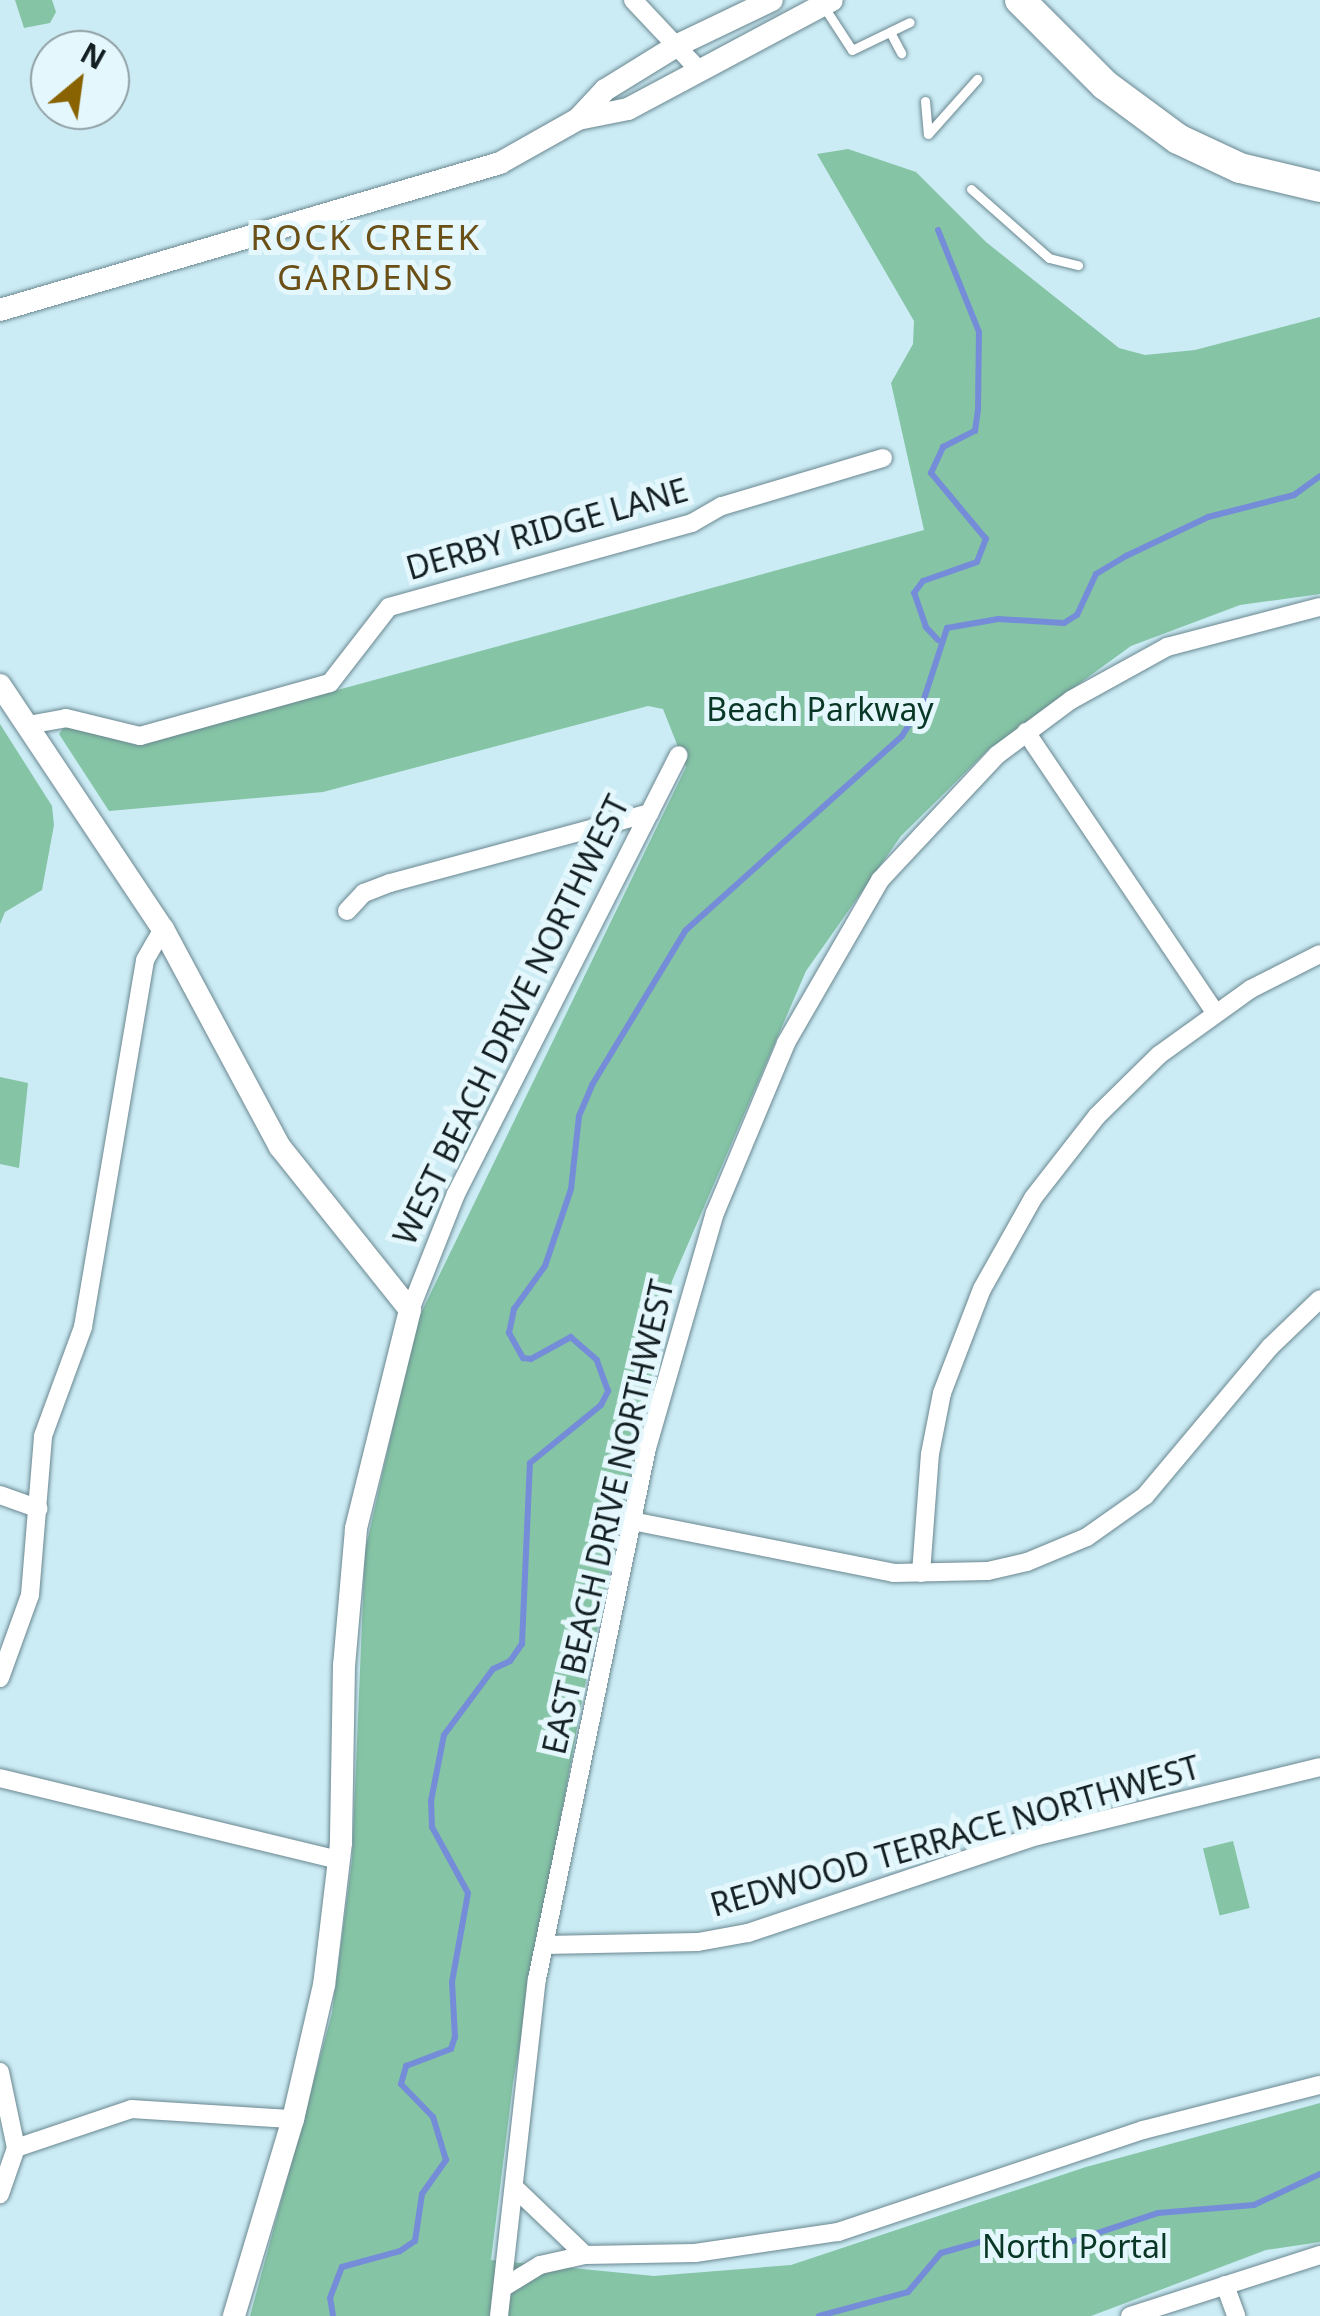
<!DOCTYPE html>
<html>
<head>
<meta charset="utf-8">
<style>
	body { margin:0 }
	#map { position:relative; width:1320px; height:2316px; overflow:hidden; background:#ccecf5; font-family:"Noto Sans",sans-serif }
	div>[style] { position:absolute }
	.green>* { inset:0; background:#85c4a5; transform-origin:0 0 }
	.stream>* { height:6px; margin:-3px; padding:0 3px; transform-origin:3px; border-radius:3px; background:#758dd8 }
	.roads { filter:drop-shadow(0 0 2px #6a8790) drop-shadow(0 0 2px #6a8790) }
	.service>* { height:9px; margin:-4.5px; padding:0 4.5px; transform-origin:4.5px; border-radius:4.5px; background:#fff }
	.minor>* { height:18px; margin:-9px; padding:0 9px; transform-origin:9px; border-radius:9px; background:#fff }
	.tertiary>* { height:22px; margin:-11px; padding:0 11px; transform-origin:11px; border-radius:11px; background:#fff }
	.primary>* { height:30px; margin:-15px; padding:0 15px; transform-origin:15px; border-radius:15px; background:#fff }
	span { translate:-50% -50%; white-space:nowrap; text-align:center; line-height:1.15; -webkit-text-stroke:10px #e4f7fc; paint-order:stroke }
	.street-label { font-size:32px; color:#121e21 }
	.park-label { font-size:32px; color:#093725 }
	.neighbourhood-label { font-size:35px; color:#6a4f16; letter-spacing:2.5px }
	.north { position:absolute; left:30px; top:30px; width:100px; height:100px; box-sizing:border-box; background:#e4f7fc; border:2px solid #90a0a4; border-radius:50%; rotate:29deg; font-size:28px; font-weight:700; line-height:40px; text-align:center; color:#121e21 }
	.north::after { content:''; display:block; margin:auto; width:35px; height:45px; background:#896301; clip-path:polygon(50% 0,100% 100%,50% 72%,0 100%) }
</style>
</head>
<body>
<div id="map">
	<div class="green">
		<i style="clip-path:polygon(15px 0,52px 0,56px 12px,50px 23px,24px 28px)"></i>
		<i style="clip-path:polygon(848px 149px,916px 172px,986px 242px,1119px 348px,1145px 355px,1195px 350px,1320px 317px,1320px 594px,1240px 605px,1131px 646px,989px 749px,901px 836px,806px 971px,672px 1281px,583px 1695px,513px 2083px,491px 2260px,654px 2276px,791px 2265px,1086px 2167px,1320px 2103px,1320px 2242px,1266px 2250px,1091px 2316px,250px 2316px,332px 2013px,352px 1860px,365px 1551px,417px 1321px,686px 767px,663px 709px,648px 706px,323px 792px,109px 811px,59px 734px,65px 726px,136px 745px,924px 530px,891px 383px,913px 344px,914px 321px,817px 154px)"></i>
		<i style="clip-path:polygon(0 724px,52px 806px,54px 825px,42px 890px,5px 912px,0 924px)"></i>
		<i style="clip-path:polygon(0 1077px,28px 1083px,19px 1168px,0 1164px)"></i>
		<i style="left:1233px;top:1841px;width:69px;height:31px;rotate:76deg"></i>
	</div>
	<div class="stream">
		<i style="left:938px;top:640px;width:18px;rotate:-133deg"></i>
		<i style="left:926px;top:627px;width:36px;rotate:-109deg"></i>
		<i style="left:914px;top:593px;width:15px;rotate:-53deg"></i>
		<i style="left:923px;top:581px;width:57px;rotate:-19.4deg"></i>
		<i style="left:977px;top:562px;width:25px;rotate:-69deg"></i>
		<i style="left:986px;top:539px;width:86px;rotate:-129.8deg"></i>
		<i style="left:931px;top:473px;width:29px;rotate:-65deg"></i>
		<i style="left:943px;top:447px;width:36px;rotate:-27deg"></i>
		<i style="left:975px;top:431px;width:21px;rotate:-82deg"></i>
		<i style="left:978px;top:410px;width:78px;rotate:-89.3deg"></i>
		<i style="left:979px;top:332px;width:110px;rotate:-111.9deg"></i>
		<i style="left:333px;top:2316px;width:18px;rotate:-99deg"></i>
		<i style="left:330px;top:2298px;width:33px;rotate:-69deg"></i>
		<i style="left:342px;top:2267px;width:60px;rotate:-15.4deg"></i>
		<i style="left:400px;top:2251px;width:18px;rotate:-34deg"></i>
		<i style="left:415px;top:2241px;width:48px;rotate:-81.5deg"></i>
		<i style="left:422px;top:2194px;width:42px;rotate:-54.8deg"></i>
		<i style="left:446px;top:2160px;width:45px;rotate:-106.8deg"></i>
		<i style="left:433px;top:2117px;width:46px;rotate:-134.1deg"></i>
		<i style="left:401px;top:2084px;width:19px;rotate:-74deg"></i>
		<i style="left:406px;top:2066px;width:48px;rotate:-20.7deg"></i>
		<i style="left:451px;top:2049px;width:13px;rotate:-72deg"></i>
		<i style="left:455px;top:2037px;width:55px;rotate:-93.1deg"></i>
		<i style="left:452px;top:1982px;width:90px;rotate:-79.8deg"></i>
		<i style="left:468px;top:1893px;width:75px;rotate:-118.6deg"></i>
		<i style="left:432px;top:1827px;width:26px;rotate:-92deg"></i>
		<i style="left:431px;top:1801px;width:67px;rotate:-78.9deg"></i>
		<i style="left:444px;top:1735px;width:82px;rotate:-53.4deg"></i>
		<i style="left:493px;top:1669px;width:19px;rotate:-25deg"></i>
		<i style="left:510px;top:1661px;width:21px;rotate:-55deg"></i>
		<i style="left:522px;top:1644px;width:181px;rotate:-87.5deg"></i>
		<i style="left:530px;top:1463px;width:92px;rotate:-39.2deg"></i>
		<i style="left:601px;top:1405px;width:16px;rotate:-63deg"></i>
		<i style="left:608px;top:1391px;width:33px;rotate:-110deg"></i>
		<i style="left:597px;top:1360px;width:35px;rotate:-139deg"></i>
		<i style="left:571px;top:1337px;width:46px;rotate:151.2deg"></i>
		<i style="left:531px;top:1359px;width:8px;rotate:-173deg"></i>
		<i style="left:523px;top:1358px;width:29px;rotate:-119deg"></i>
		<i style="left:509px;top:1333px;width:25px;rotate:-78deg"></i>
		<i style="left:514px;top:1309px;width:53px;rotate:-54.2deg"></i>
		<i style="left:545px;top:1266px;width:81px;rotate:-71.3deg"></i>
		<i style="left:571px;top:1189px;width:73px;rotate:-83.7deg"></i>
		<i style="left:579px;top:1116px;width:34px;rotate:-67deg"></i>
		<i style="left:592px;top:1085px;width:181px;rotate:-58.8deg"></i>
		<i style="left:686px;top:930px;width:290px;rotate:-41.9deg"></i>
		<i style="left:902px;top:736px;width:40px;rotate:-58deg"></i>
		<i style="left:923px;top:702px;width:78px;rotate:-72deg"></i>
		<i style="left:947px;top:628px;width:52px;rotate:-10deg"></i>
		<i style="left:998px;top:619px;width:66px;rotate:3.5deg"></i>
		<i style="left:1064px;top:623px;width:15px;rotate:-32deg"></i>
		<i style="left:1077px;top:615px;width:45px;rotate:-65.1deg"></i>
		<i style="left:1096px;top:574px;width:35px;rotate:-31deg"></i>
		<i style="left:1126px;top:556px;width:91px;rotate:-25.4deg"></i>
		<i style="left:1208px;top:517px;width:89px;rotate:-14.3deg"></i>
		<i style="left:1294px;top:495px;width:32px;rotate:-36deg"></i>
		<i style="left:819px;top:2316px;width:92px;rotate:-15.1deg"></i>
		<i style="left:908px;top:2292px;width:51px;rotate:-49.8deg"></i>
		<i style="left:941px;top:2253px;width:48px;rotate:-15.8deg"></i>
		<i style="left:987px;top:2240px;width:50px;rotate:10.4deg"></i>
		<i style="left:1036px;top:2249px;width:22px;rotate:-8deg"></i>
		<i style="left:1058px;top:2246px;width:105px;rotate:-18.3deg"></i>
		<i style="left:1158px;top:2213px;width:96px;rotate:-4.8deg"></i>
		<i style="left:1254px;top:2205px;width:73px;rotate:-25.2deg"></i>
	</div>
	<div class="roads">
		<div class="service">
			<i style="left:824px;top:7px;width:51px;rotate:56.9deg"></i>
			<i style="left:852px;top:50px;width:64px;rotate:-25.8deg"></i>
			<i style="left:890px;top:32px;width:24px;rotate:62deg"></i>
			<i style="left:925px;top:101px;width:33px;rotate:85deg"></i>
			<i style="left:928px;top:134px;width:74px;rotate:-48.3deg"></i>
			<i style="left:971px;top:189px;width:104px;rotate:41.5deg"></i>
			<i style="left:1049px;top:258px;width:30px;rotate:14deg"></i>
		</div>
		<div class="minor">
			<i style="left:633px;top:0;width:96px;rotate:46.7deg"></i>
			<i style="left:28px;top:725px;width:39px;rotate:-10deg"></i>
			<i style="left:66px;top:718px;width:76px;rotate:13.7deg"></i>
			<i style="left:140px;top:736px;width:197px;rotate:-15.6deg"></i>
			<i style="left:330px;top:683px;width:96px;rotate:-52.2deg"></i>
			<i style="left:389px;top:607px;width:314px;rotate:-15.5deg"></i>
			<i style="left:692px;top:523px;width:34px;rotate:-30deg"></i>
			<i style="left:722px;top:506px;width:168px;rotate:-16.6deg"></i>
			<i style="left:1026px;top:732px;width:338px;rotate:56deg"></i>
			<i style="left:347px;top:911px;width:25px;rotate:-47deg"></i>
			<i style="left:364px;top:893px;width:28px;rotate:-21deg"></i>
			<i style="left:390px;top:883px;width:269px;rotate:-15.1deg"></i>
			<i style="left:410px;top:1310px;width:125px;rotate:-68.4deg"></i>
			<i style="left:456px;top:1194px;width:492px;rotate:-63.1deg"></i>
			<i style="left:0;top:1495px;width:41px;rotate:19.7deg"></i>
			<i style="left:632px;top:1521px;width:267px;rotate:11.2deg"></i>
			<i style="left:894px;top:1573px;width:94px;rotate:-1.2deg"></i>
			<i style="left:988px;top:1571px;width:40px;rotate:-13deg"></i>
			<i style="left:1027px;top:1562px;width:65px;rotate:-22.6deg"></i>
			<i style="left:1087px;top:1537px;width:71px;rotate:-35.3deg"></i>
			<i style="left:1145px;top:1496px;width:194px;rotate:-50deg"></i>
			<i style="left:1270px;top:1347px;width:69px;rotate:-43.8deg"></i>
			<i style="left:921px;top:1573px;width:119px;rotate:-85.7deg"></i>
			<i style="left:930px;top:1454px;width:62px;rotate:-78.9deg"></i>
			<i style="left:942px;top:1393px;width:111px;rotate:-69deg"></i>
			<i style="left:982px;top:1289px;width:104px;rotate:-60.7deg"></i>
			<i style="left:1033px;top:1198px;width:104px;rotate:-52deg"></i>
			<i style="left:1097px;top:1116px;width:87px;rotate:-44.5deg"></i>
			<i style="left:1159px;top:1055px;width:113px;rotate:-35.7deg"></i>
			<i style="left:1251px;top:989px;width:77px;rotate:-26.9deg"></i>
			<i style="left:0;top:1678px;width:88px;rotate:-70.1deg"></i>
			<i style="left:30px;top:1595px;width:160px;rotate:-85.3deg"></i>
			<i style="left:43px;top:1436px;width:116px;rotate:-69.8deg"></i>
			<i style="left:83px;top:1327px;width:372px;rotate:-80.4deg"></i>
			<i style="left:145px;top:960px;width:36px;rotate:-60deg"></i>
			<i style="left:0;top:1778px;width:350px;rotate:13.6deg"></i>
			<i style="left:544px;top:1945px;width:154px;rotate:-1.1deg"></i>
			<i style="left:698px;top:1942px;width:51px;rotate:-10.2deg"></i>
			<i style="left:748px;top:1933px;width:305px;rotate:-18.6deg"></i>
			<i style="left:1037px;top:1836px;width:291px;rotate:-13.7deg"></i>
			<i style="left:0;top:2072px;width:78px;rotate:78.1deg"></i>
			<i style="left:16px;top:2148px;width:49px;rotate:109.2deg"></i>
			<i style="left:16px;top:2148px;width:122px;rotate:-18.6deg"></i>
			<i style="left:132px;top:2109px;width:161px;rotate:3.6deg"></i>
			<i style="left:515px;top:2188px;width:97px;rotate:43.7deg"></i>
			<i style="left:1225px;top:2285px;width:33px;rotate:70deg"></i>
			<i style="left:504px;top:2287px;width:42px;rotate:-31.4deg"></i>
			<i style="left:540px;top:2265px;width:46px;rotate:-12.5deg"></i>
			<i style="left:585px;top:2255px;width:110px;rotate:-1deg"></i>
			<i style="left:695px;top:2253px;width:145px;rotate:-8.4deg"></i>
			<i style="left:838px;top:2232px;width:322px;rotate:-18.5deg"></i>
			<i style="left:1143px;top:2130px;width:183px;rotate:-14.3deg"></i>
			<i style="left:499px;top:2316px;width:339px;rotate:-83.6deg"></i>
			<i style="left:537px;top:1979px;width:542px;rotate:-78.3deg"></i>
			<i style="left:647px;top:1448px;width:245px;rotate:-73.9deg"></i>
			<i style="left:715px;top:1213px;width:184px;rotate:-67.3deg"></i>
			<i style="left:786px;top:1043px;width:188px;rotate:-60deg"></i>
			<i style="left:880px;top:880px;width:171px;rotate:-46.9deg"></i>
			<i style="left:997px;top:755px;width:92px;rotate:-36.6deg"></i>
			<i style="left:1071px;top:700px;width:110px;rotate:-28.9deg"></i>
			<i style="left:1167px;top:647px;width:158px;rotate:-14.7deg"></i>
			<i style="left:1130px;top:2316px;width:200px;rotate:-17.8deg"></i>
		</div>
		<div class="tertiary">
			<i style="left:578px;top:119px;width:51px;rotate:-11.3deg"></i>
			<i style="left:628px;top:109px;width:231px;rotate:-28.1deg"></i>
			<i style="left:0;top:310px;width:521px;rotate:-16.38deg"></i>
			<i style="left:500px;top:163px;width:90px;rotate:-29.4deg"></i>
			<i style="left:578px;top:119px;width:40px;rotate:-47deg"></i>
			<i style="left:605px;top:90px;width:86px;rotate:-31.7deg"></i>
			<i style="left:678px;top:45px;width:104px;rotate:-25.6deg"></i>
			<i style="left:0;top:685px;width:293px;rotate:56.3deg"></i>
			<i style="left:163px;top:929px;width:247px;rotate:61.8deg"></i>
			<i style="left:280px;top:1147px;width:208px;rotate:51.4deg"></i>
			<i style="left:410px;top:1310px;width:226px;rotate:103.9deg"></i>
			<i style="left:356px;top:1529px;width:137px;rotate:95deg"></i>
			<i style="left:344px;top:1665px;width:178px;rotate:91deg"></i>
			<i style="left:341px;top:1843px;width:143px;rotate:96.8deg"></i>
			<i style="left:324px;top:1985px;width:138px;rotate:103deg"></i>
			<i style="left:293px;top:2119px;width:206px;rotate:106.7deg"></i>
		</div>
		<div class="primary">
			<i style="left:1020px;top:0;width:120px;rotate:45deg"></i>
			<i style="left:1105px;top:85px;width:91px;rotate:36.5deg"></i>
			<i style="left:1178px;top:139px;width:68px;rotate:25.1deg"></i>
			<i style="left:1240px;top:168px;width:82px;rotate:13.4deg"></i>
		</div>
	</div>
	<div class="street-label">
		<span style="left:547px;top:529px;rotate:-16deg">DERBY RIDGE LANE</span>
		<span style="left:511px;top:1020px;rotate:-64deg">WEST BEACH DRIVE NORTHWEST</span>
		<span style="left:608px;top:1517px;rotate:-77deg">EAST BEACH DRIVE NORTHWEST</span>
		<span style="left:955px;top:1836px;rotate:-16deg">REDWOOD TERRACE NORTHWEST</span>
	</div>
	<div class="park-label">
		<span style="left:820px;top:709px">Beach Parkway</span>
		<span style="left:1075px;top:2246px">North Portal</span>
	</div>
	<div class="neighbourhood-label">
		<span style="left:366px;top:257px">ROCK CREEK<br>GARDENS</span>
	</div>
	<div class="north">N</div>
</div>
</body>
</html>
